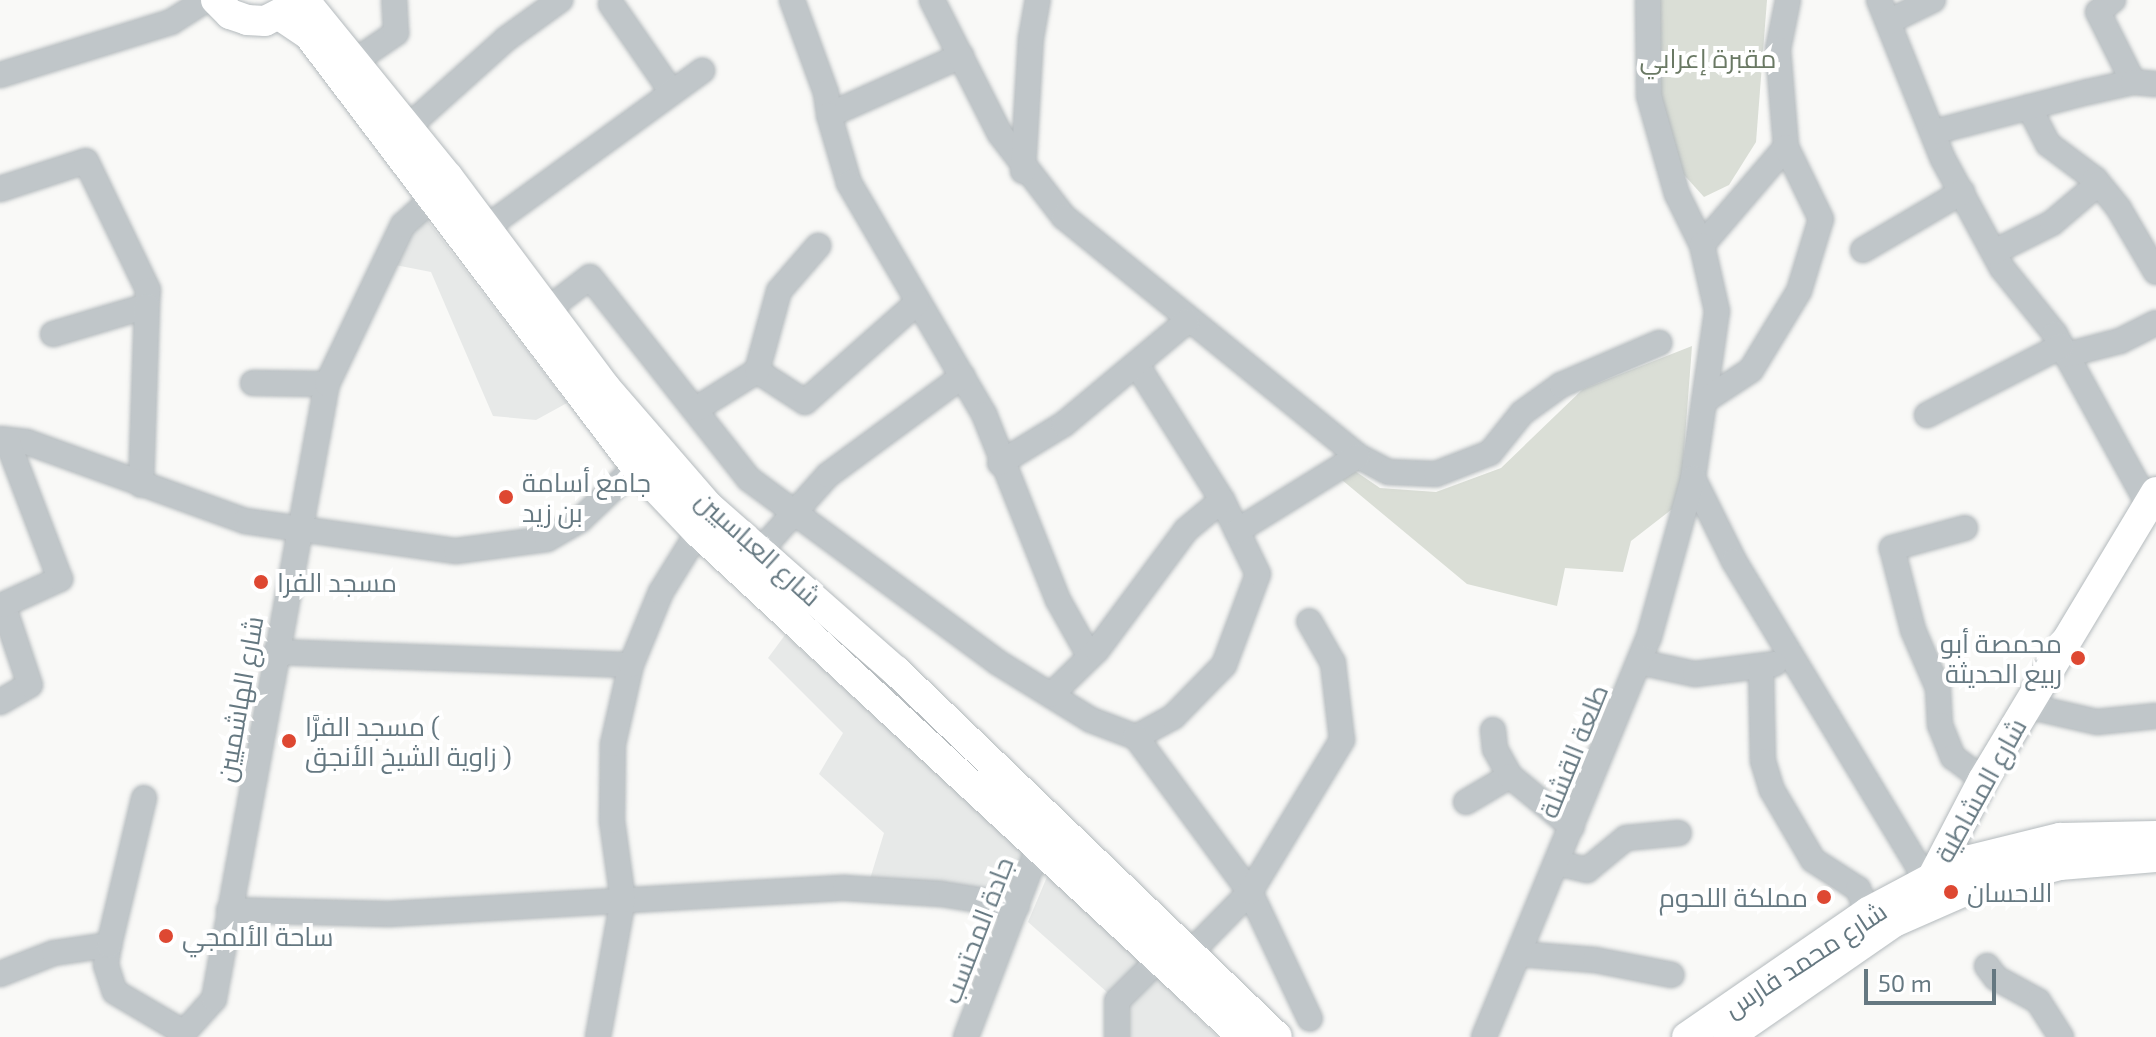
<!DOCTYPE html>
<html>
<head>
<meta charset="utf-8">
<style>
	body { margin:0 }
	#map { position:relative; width:2156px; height:1037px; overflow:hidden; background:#f9f9f7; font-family:"Exo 2",Cairo,sans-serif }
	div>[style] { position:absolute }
	.built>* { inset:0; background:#e7e9e8 }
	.green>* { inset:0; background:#daded6 }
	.roads { filter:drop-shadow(0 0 2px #b4babd) drop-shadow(0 0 2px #b4babd) }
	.minor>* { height:24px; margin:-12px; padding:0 12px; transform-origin:12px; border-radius:12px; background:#c0c6c9 }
	.major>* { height:30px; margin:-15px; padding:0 15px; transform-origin:15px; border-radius:15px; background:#fff }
	.dots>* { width:22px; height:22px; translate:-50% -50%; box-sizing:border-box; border:4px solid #fff; border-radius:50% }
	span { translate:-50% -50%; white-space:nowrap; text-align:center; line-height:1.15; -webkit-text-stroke:8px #fff; paint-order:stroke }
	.park-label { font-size:26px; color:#6a7964 }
	.poi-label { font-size:26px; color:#657881 }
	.left { translate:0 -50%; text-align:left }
	.right { translate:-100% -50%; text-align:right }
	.street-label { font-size:26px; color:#657881 }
	.scale { position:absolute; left:1864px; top:969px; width:132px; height:36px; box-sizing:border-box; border:4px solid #657881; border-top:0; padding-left:10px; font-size:24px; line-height:28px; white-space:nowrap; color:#657881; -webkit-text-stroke:6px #fff; paint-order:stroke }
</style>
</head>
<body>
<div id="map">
	<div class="built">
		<i style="clip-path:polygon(423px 215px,567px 403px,536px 420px,493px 416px,431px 272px,385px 263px)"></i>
		<i style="clip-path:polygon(785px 635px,1025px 852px,1012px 897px,870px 879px,884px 833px,819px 774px,843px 733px,768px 658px)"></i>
		<i style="clip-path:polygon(1049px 872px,1218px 1037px,1127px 1037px,1126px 1009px,1028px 922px)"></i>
	</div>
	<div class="green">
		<i style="clip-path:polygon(1654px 0,1767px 0,1756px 142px,1729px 185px,1704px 197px,1676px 166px,1653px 69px)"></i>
		<i style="clip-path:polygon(1692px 346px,1680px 503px,1631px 541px,1623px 572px,1565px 568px,1557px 606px,1467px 584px,1342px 480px,1355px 471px,1380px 488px,1436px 492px,1501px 468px,1583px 389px)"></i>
	</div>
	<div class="roads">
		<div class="minor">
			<i style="left:792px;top:0;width:99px;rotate:69.9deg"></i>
			<i style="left:826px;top:93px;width:22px;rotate:82deg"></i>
			<i style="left:829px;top:115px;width:145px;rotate:-24.1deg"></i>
			<i style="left:932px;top:0;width:150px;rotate:63.1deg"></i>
			<i style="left:1000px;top:134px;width:105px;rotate:52.4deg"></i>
			<i style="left:1064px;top:217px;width:379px;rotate:39.1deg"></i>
			<i style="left:1358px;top:456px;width:34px;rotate:28deg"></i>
			<i style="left:1388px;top:472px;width:48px;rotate:2.4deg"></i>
			<i style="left:1436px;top:474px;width:58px;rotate:-21.3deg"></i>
			<i style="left:1490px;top:453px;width:51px;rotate:-51.3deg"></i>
			<i style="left:1522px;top:413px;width:48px;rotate:-35.7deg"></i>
			<i style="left:1561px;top:385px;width:107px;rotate:-23.2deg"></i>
			<i style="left:1648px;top:0;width:96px;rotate:89.4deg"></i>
			<i style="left:1649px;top:96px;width:102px;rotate:74.1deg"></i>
			<i style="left:1677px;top:194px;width:57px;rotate:63.9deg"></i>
			<i style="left:1788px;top:0;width:50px;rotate:101.5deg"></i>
			<i style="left:1778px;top:49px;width:98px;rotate:85.3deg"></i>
			<i style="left:1786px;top:147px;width:129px;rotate:130.6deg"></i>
			<i style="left:1702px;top:245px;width:68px;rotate:77.2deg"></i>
			<i style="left:1717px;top:311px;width:169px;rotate:98.2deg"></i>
			<i style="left:1693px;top:478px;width:93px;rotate:63.7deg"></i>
			<i style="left:1734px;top:561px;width:377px;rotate:58.9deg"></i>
			<i style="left:1879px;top:0;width:171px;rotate:68.1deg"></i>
			<i style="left:1943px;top:159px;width:124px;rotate:61.6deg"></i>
			<i style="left:2002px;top:268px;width:85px;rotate:51.2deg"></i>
			<i style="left:2055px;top:334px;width:192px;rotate:61.3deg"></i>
			<i style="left:2113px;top:0;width:19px;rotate:141deg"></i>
			<i style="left:2098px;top:12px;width:78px;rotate:63.4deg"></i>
			<i style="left:611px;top:4px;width:106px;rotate:55.4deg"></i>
			<i style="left:1888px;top:22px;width:50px;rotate:-26.1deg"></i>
			<i style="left:355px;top:61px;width:50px;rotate:-34.3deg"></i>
			<i style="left:396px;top:33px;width:33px;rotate:-93deg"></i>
			<i style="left:0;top:75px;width:179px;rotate:-17.2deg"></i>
			<i style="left:171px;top:22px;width:41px;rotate:-32.2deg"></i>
			<i style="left:2029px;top:107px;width:42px;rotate:62.8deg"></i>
			<i style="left:2048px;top:144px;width:59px;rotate:36.7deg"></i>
			<i style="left:2095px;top:179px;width:38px;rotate:51deg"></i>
			<i style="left:2119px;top:209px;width:73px;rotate:59.6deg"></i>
			<i style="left:829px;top:115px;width:71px;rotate:73.6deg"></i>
			<i style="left:849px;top:183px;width:268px;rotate:59.7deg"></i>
			<i style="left:984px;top:414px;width:200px;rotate:68.3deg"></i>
			<i style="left:1058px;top:600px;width:65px;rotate:60.7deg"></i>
			<i style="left:408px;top:127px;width:132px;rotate:-41.9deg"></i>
			<i style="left:506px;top:39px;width:67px;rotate:-35.8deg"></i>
			<i style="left:1934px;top:132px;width:159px;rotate:-14.6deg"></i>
			<i style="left:2088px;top:92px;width:46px;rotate:-12.5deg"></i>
			<i style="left:2133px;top:82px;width:23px;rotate:5deg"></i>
			<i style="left:1023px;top:171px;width:133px;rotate:-86.6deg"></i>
			<i style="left:1031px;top:38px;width:39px;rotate:-80deg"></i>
			<i style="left:0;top:189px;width:90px;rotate:-18deg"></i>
			<i style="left:86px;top:161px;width:143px;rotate:64.3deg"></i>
			<i style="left:148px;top:290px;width:16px;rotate:94deg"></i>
			<i style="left:487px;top:227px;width:266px;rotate:-36deg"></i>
			<i style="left:1863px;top:250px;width:115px;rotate:-30.4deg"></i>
			<i style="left:1994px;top:252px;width:65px;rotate:-26.6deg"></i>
			<i style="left:2052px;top:223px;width:60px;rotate:-40.3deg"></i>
			<i style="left:547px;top:310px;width:54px;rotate:-37.5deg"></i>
			<i style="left:590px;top:277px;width:257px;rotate:51.8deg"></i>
			<i style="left:749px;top:479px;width:308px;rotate:36.4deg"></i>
			<i style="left:997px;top:662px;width:110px;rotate:31.7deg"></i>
			<i style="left:1091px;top:720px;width:48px;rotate:20.7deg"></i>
			<i style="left:1136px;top:737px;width:42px;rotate:-28.4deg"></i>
			<i style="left:1173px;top:717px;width:73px;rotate:-45.6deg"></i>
			<i style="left:1224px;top:665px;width:97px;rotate:-69.5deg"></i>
			<i style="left:1258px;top:574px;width:82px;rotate:-115.9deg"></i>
			<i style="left:1222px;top:500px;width:160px;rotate:-122.2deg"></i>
			<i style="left:53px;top:334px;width:98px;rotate:-16.6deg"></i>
			<i style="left:147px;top:306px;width:179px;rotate:91.9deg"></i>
			<i style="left:2066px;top:355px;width:56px;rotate:-14.5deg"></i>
			<i style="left:2120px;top:341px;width:40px;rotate:-26.6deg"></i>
			<i style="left:757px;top:371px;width:57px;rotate:32.9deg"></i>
			<i style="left:805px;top:402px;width:149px;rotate:-41.5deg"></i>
			<i style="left:253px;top:383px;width:74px;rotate:0.8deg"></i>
			<i style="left:1704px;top:401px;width:56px;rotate:-33.4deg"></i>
			<i style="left:1751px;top:370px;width:92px;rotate:-58.7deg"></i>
			<i style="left:1799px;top:291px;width:75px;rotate:-73deg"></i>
			<i style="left:1821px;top:219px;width:80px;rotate:-115.9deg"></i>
			<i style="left:696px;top:409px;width:72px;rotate:-31.9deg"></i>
			<i style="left:757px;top:371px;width:83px;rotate:-74.6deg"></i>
			<i style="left:779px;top:291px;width:60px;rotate:-49.1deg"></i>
			<i style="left:1927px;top:415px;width:151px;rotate:-27.2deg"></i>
			<i style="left:0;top:439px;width:27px;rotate:6deg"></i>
			<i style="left:27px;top:442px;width:232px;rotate:19.9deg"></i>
			<i style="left:245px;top:521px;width:213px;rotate:8.1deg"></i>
			<i style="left:456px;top:551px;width:92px;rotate:-7.5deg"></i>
			<i style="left:547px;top:539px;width:39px;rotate:-30deg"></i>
			<i style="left:581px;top:519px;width:76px;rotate:-43.4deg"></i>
			<i style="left:1000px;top:463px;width:75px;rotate:-31.4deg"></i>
			<i style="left:1064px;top:424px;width:160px;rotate:-39.9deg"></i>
			<i style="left:1965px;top:528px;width:76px;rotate:164.7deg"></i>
			<i style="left:1892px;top:548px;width:85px;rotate:75.6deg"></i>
			<i style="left:1913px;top:630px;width:63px;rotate:66.7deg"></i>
			<i style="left:1938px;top:688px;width:37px;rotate:87deg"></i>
			<i style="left:1940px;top:725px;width:35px;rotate:68deg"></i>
			<i style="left:1953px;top:757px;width:38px;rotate:37deg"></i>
			<i style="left:1237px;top:531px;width:142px;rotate:-31.8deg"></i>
			<i style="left:760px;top:551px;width:102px;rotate:-48.2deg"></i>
			<i style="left:828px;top:475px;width:167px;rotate:-36.3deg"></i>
			<i style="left:276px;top:652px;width:355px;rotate:2.1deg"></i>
			<i style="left:1639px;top:662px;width:57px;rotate:12.1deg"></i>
			<i style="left:1695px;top:674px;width:80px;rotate:-7.2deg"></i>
			<i style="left:1761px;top:668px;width:93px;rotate:88.8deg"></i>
			<i style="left:1763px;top:761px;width:30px;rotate:73deg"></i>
			<i style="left:1772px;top:790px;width:81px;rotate:59.6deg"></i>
			<i style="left:1813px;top:860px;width:54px;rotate:32.8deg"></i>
			<i style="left:1858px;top:889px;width:25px;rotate:67deg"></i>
			<i style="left:1051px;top:695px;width:64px;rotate:-44.4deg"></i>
			<i style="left:1097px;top:650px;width:149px;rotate:-53.4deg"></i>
			<i style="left:1186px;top:530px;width:47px;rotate:-39.8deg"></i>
			<i style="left:0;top:702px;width:34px;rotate:-30deg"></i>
			<i style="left:30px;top:685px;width:84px;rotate:-108.6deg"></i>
			<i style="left:3px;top:605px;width:63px;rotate:-24.5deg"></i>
			<i style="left:60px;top:579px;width:149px;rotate:-110.9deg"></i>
			<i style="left:2027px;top:706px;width:72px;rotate:12.9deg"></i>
			<i style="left:2097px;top:722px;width:59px;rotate:-5.8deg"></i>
			<i style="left:1493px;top:730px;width:19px;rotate:84deg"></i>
			<i style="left:1495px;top:749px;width:31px;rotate:61deg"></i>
			<i style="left:1136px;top:737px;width:192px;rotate:53.7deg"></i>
			<i style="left:1250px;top:892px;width:140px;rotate:64.7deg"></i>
			<i style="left:1466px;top:802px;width:51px;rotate:-30.6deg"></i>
			<i style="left:1510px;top:776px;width:80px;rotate:39.4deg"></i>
			<i style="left:1557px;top:863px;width:31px;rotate:13deg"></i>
			<i style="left:1587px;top:870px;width:50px;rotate:-39.4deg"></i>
			<i style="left:1626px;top:838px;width:53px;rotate:-5.4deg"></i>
			<i style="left:229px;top:910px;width:160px;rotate:1.4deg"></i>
			<i style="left:389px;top:914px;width:457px;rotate:-3.3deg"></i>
			<i style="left:845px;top:888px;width:96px;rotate:3.6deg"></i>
			<i style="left:941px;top:894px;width:77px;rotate:9deg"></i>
			<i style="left:109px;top:945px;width:20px;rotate:99deg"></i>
			<i style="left:106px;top:965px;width:28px;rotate:72deg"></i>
			<i style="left:115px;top:992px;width:79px;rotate:30.5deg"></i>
			<i style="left:1191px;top:952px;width:84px;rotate:-45.5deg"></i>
			<i style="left:1250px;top:892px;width:178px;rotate:-58.8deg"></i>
			<i style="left:1342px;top:740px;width:78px;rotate:-96.7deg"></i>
			<i style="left:1333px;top:663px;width:48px;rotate:-119.7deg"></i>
			<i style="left:1519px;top:954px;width:76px;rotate:4.5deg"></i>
			<i style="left:1595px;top:960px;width:78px;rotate:11deg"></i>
			<i style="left:1987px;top:966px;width:15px;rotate:53deg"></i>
			<i style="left:1996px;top:978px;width:48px;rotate:28.7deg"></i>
			<i style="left:2038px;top:1001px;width:43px;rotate:57.4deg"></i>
			<i style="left:0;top:974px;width:58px;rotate:-21.3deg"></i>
			<i style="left:54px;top:953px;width:56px;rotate:-8.3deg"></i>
			<i style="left:109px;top:945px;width:151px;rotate:-76.6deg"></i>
			<i style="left:180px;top:1037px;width:51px;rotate:-48.2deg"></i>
			<i style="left:214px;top:999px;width:625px;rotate:-79.59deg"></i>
			<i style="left:327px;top:384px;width:176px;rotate:-64.5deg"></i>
			<i style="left:403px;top:225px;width:40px;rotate:-42deg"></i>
			<i style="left:598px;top:1037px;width:139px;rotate:-79.7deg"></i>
			<i style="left:623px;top:900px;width:80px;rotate:-97.9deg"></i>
			<i style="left:612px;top:821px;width:77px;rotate:-89.3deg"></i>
			<i style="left:613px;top:744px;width:81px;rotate:-77.2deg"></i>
			<i style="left:631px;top:665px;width:79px;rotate:-67.7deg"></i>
			<i style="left:661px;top:592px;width:70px;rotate:-58.3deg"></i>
			<i style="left:966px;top:1037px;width:208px;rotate:-69.1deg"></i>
			<i style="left:1117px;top:1037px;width:36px;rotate:-90deg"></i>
			<i style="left:1117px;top:1001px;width:61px;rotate:-45deg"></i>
			<i style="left:1484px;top:1037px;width:433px;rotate:-67.6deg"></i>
			<i style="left:1649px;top:637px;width:165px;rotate:-74.5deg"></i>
		</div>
		<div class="major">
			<i style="left:216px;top:0;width:20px;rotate:45deg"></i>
			<i style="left:230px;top:14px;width:18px;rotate:19deg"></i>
			<i style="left:247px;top:20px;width:18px;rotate:3deg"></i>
			<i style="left:265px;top:21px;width:34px;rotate:-27deg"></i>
			<i style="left:304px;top:0;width:228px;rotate:50.9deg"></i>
			<i style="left:448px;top:177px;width:262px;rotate:53.2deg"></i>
			<i style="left:605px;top:387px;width:157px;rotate:49.1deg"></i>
			<i style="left:708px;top:506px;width:250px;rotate:41.3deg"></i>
			<i style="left:896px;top:671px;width:528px;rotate:43.85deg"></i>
			<i style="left:281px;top:16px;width:34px;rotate:34deg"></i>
			<i style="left:309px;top:35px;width:542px;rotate:52.88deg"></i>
			<i style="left:636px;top:467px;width:90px;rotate:46.4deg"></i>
			<i style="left:698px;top:532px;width:743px;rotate:42.82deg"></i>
			<i style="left:1930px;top:882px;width:115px;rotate:-62.5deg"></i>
			<i style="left:1983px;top:780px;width:336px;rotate:-59deg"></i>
			<i style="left:1687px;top:1037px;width:220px;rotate:-34.6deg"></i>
			<i style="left:1868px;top:912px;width:106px;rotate:-28deg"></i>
			<i style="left:1962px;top:862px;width:101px;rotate:-13.8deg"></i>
			<i style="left:2060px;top:838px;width:96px;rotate:-1.2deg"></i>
			<i style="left:1728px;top:1037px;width:202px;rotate:-34.7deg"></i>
			<i style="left:1894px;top:922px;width:82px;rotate:-23.7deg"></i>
			<i style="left:1969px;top:889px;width:94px;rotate:-14.8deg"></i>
			<i style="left:2060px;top:865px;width:96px;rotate:-4.8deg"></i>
		</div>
	</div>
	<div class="dots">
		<i style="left:506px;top:497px;background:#de4832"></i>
		<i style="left:261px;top:582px;background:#de4832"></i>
		<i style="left:2078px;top:658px;background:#de4832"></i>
		<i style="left:289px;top:741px;background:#de4832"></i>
		<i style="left:1951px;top:892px;background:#de4832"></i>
		<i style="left:1824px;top:897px;background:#de4832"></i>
		<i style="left:166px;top:936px;background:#de4832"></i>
	</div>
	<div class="park-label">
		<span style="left:1708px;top:58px">مقبرة إعرابي</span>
	</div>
	<div class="poi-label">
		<span class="left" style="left:522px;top:497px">جامع أسامة<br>بن زيد</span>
		<span class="left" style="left:277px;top:582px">مسجد الفرا</span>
		<span class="right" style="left:2062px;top:658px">محمصة أبو<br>ربيع الحديثة</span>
		<span class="left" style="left:305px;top:741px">مسجد الفرَّا (<br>زاوية الشيخ الأنجق )</span>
		<span class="left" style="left:1967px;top:892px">الاحسان</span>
		<span class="right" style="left:1808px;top:897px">مملكة اللحوم</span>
		<span class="left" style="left:182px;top:936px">ساحة الألمجي</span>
	</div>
	<div class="street-label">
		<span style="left:759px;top:548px;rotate:42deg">شارع العباسيين</span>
		<span style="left:239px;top:699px;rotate:-80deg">شارع الهاشميين</span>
		<span style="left:1573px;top:751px;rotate:-68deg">طلعة القشلة</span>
		<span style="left:1980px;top:790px;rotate:-61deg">شارع المشاطية</span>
		<span style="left:977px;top:930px;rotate:-69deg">جادة المحتسب</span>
		<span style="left:1805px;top:959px;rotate:-33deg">شارع محمد فارس</span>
	</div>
	<div class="scale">50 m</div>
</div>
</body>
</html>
